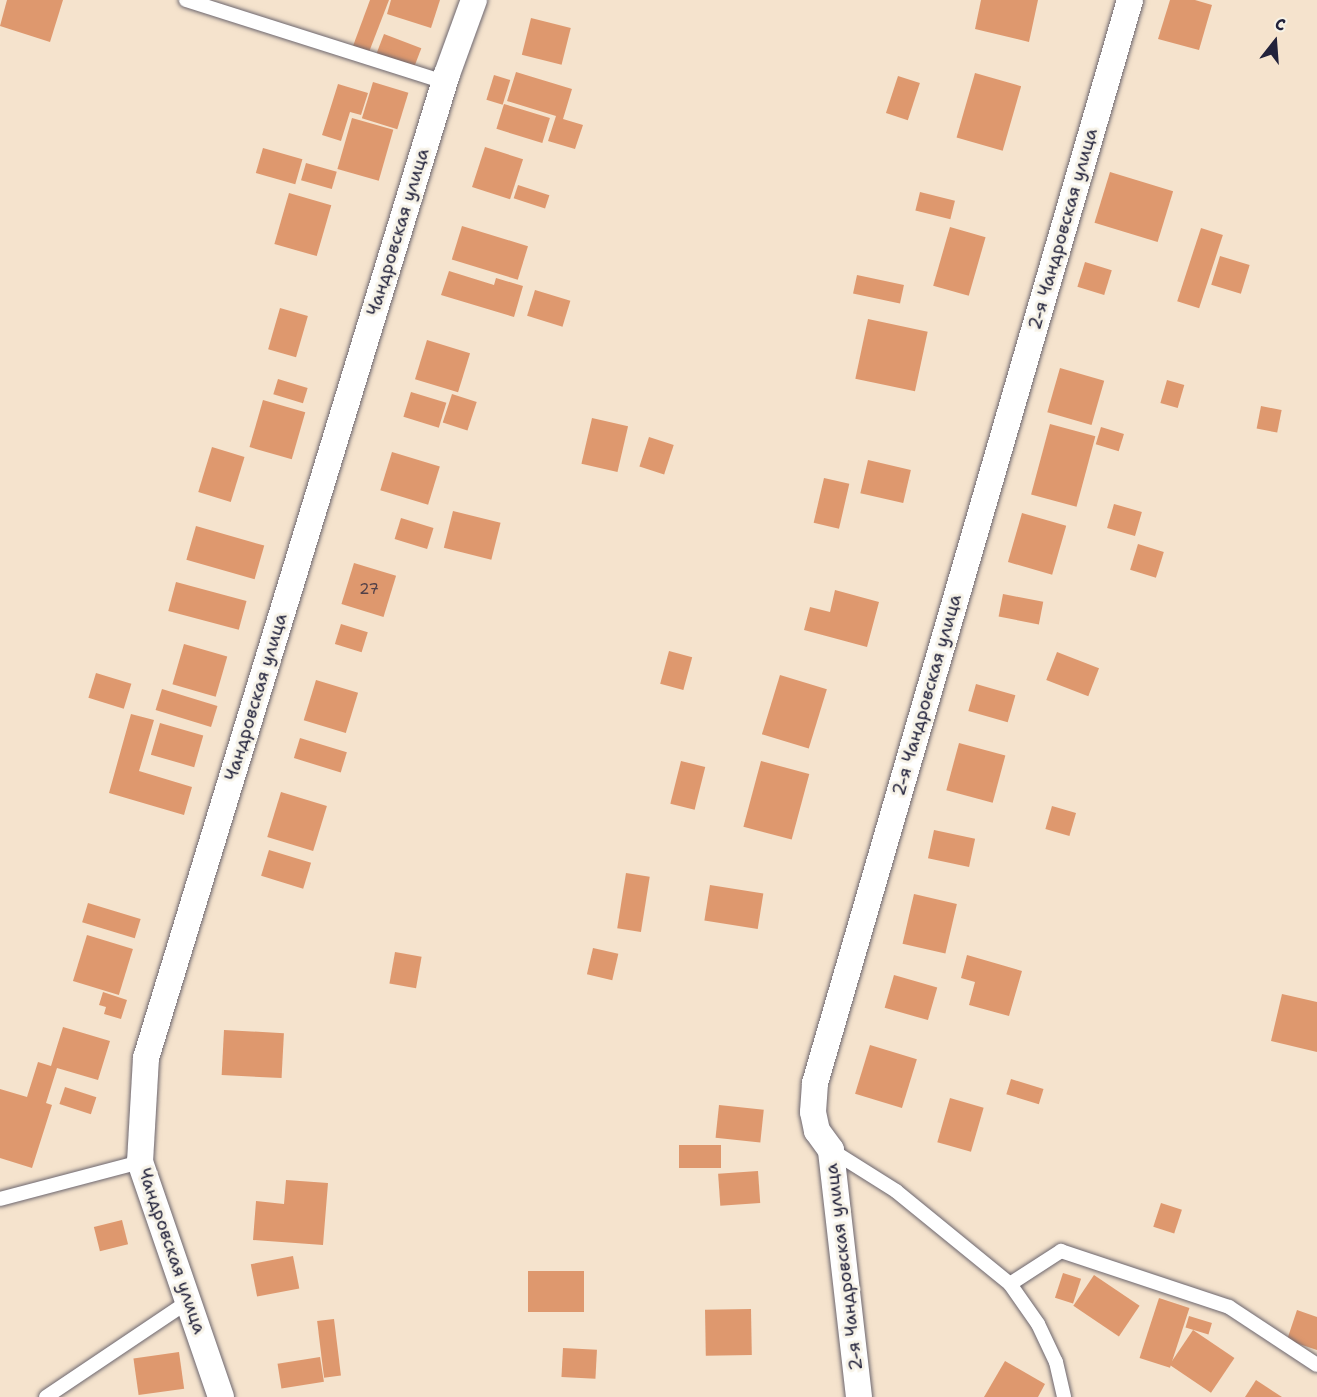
<!DOCTYPE html>
<html>
<head>
<meta charset="utf-8">
<style>
	body { margin:0 }
	#map { position:relative; width:1317px; height:1397px; overflow:hidden; background:#f5e3cd; font-family:"Shantell Sans",sans-serif }
	div>[style] { position:absolute }
	.building>* { inset:0; background:#de986e; transform-origin:0 0 }
	.roads { filter:drop-shadow(0 0 2px #6c666e) drop-shadow(0 0 2px #6c666e) }
	.service>* { height:14px; margin:-7px; padding:0 7px; transform-origin:7px; border-radius:7px; background:#fff }
	.minor>* { height:26px; margin:-13px; padding:0 13px; transform-origin:13px; border-radius:13px; background:#fff }
	span { translate:-50% -50%; white-space:nowrap; text-align:center; line-height:1.15; -webkit-text-stroke:6px #f7f3e8; paint-order:stroke }
	.number-label { font-size:15px; color:#514048 }
	.number-label span { -webkit-text-stroke-width:0 }
	.street-label { font-size:18px; color:#22223b }
	.north { position:absolute; left:1245px; top:12px; width:60px; height:60px; -webkit-text-stroke:4px #f7f3e8; paint-order:stroke; rotate:17deg; font-size:16px; font-weight:700; line-height:24px; text-align:center; color:#22223b }
	.north::after { content:''; display:block; margin:auto; width:21px; height:27px; background:#22223b; clip-path:polygon(50% 0,100% 100%,50% 72%,0 100%) }
</style>
</head>
<body>
<div id="map">
	<div class="building">
		<i style="clip-path:polygon(7px 0,63px 0,50px 42px,0 26px)"></i>
		<i style="clip-path:polygon(370px 0,389px 0,369px 52px,353px 46px)"></i>
		<i style="clip-path:polygon(391px 0,440px 0,431px 28px,387px 14px)"></i>
		<i style="clip-path:polygon(981px 0,1038px 0,1029px 42px,975px 29px)"></i>
		<i style="clip-path:polygon(1170px 0,1195px 0,1212px 5px,1199px 50px,1158px 39px)"></i>
		<i style="left:531px;top:18px;width:41px;height:38px;rotate:14deg"></i>
		<i style="left:384px;top:34px;width:40px;height:23px;rotate:21deg"></i>
		<i style="clip-path:polygon(516px 72px,572px 89px,563px 119px,583px 125px,575px 149px,548px 141px,556px 116px,507px 101px)"></i>
		<i style="left:975px;top:73px;width:48px;height:67px;rotate:16deg"></i>
		<i style="left:494px;top:75px;width:17px;height:26px;rotate:17deg"></i>
		<i style="left:898px;top:76px;width:23px;height:39px;rotate:18deg"></i>
		<i style="left:373px;top:82px;width:37px;height:38px;rotate:17deg"></i>
		<i style="clip-path:polygon(338px 84px,368px 93px,361px 115px,350px 112px,341px 141px,322px 135px)"></i>
		<i style="left:504px;top:104px;width:48px;height:26px;rotate:17deg"></i>
		<i style="left:352px;top:118px;width:43px;height:53px;rotate:16deg"></i>
		<i style="left:485px;top:147px;width:40px;height:42px;rotate:18deg"></i>
		<i style="left:263px;top:148px;width:41px;height:26px;rotate:16deg"></i>
		<i style="left:306px;top:163px;width:32px;height:18px;rotate:16deg"></i>
		<i style="left:1110px;top:172px;width:66px;height:53px;rotate:17deg"></i>
		<i style="left:518px;top:185px;width:33px;height:14px;rotate:18deg"></i>
		<i style="left:920px;top:192px;width:36px;height:19px;rotate:14deg"></i>
		<i style="left:289px;top:193px;width:44px;height:53px;rotate:16deg"></i>
		<i style="left:462px;top:226px;width:69px;height:35px;rotate:17deg"></i>
		<i style="left:950px;top:227px;width:37px;height:61px;rotate:16deg"></i>
		<i style="left:1201px;top:228px;width:23px;height:77px;rotate:18deg"></i>
		<i style="left:1220px;top:256px;width:31px;height:30px;rotate:17deg"></i>
		<i style="left:1085px;top:262px;width:28px;height:26px;rotate:17deg"></i>
		<i style="clip-path:polygon(449px 271px,494px 285px,496px 278px,523px 286px,514px 317px,441px 295px)"></i>
		<i style="left:857px;top:275px;width:48px;height:19px;rotate:12deg"></i>
		<i style="left:535px;top:290px;width:37px;height:27px;rotate:17deg"></i>
		<i style="left:280px;top:308px;width:29px;height:43px;rotate:16deg"></i>
		<i style="left:868px;top:319px;width:61px;height:61px;rotate:12deg"></i>
		<i style="left:427px;top:340px;width:45px;height:41px;rotate:17deg"></i>
		<i style="left:1060px;top:368px;width:46px;height:46px;rotate:16deg"></i>
		<i style="left:278px;top:379px;width:31px;height:16px;rotate:17deg"></i>
		<i style="left:1167px;top:380px;width:18px;height:24px;rotate:16deg"></i>
		<i style="left:411px;top:392px;width:37px;height:26px;rotate:17deg"></i>
		<i style="left:452px;top:394px;width:26px;height:30px;rotate:18deg"></i>
		<i style="left:263px;top:400px;width:44px;height:49px;rotate:16deg"></i>
		<i style="left:1261px;top:406px;width:21px;height:23px;rotate:11deg"></i>
		<i style="left:592px;top:418px;width:37px;height:47px;rotate:13deg"></i>
		<i style="left:1050px;top:424px;width:47px;height:73px;rotate:15deg"></i>
		<i style="left:1101px;top:427px;width:24px;height:18px;rotate:17deg"></i>
		<i style="left:649px;top:437px;width:26px;height:31px;rotate:18deg"></i>
		<i style="left:212px;top:447px;width:34px;height:47px;rotate:17deg"></i>
		<i style="left:392px;top:452px;width:50px;height:40px;rotate:17deg"></i>
		<i style="left:868px;top:460px;width:44px;height:34px;rotate:13deg"></i>
		<i style="left:824px;top:478px;width:26px;height:46px;rotate:13deg"></i>
		<i style="left:1114px;top:504px;width:29px;height:25px;rotate:16deg"></i>
		<i style="left:453px;top:511px;width:49px;height:38px;rotate:14deg"></i>
		<i style="left:1022px;top:513px;width:46px;height:51px;rotate:16deg"></i>
		<i style="left:401px;top:518px;width:34px;height:22px;rotate:17deg"></i>
		<i style="left:196px;top:526px;width:71px;height:35px;rotate:16deg"></i>
		<i style="left:1138px;top:544px;width:27px;height:27px;rotate:17deg"></i>
		<i style="left:354px;top:563px;width:44px;height:43px;rotate:17deg"></i>
		<i style="left:176px;top:582px;width:73px;height:30px;rotate:15deg"></i>
		<i style="clip-path:polygon(835px 590px,879px 602px,867px 647px,804px 630px,810px 607px,830px 612px)"></i>
		<i style="left:1003px;top:594px;width:41px;height:23px;rotate:11deg"></i>
		<i style="left:341px;top:624px;width:28px;height:21px;rotate:17deg"></i>
		<i style="left:184px;top:644px;width:45px;height:42px;rotate:16deg"></i>
		<i style="left:669px;top:651px;width:24px;height:34px;rotate:15deg"></i>
		<i style="left:1057px;top:652px;width:45px;height:30px;rotate:21deg"></i>
		<i style="left:96px;top:673px;width:37px;height:26px;rotate:17deg"></i>
		<i style="left:780px;top:675px;width:49px;height:62px;rotate:17deg"></i>
		<i style="left:316px;top:680px;width:44px;height:42px;rotate:17deg"></i>
		<i style="left:976px;top:684px;width:41px;height:28px;rotate:16deg"></i>
		<i style="left:162px;top:689px;width:58px;height:22px;rotate:17deg"></i>
		<i style="clip-path:polygon(131px 714px,154px 720px,139px 771px,192px 787px,184px 815px,109px 793px)"></i>
		<i style="left:160px;top:723px;width:45px;height:33px;rotate:16deg"></i>
		<i style="left:300px;top:738px;width:49px;height:21px;rotate:17deg"></i>
		<i style="left:959px;top:743px;width:48px;height:49px;rotate:15deg"></i>
		<i style="left:681px;top:761px;width:25px;height:44px;rotate:14deg"></i>
		<i style="left:761px;top:761px;width:50px;height:68px;rotate:15deg"></i>
		<i style="left:281px;top:792px;width:48px;height:47px;rotate:17deg"></i>
		<i style="left:1052px;top:806px;width:25px;height:24px;rotate:16deg"></i>
		<i style="left:934px;top:830px;width:42px;height:29px;rotate:12deg"></i>
		<i style="left:269px;top:850px;width:44px;height:27px;rotate:17deg"></i>
		<i style="left:626px;top:873px;width:24px;height:56px;rotate:9deg"></i>
		<i style="left:710px;top:885px;width:54px;height:36px;rotate:9deg"></i>
		<i style="left:914px;top:894px;width:44px;height:51px;rotate:13deg"></i>
		<i style="left:88px;top:903px;width:55px;height:20px;rotate:17deg"></i>
		<i style="left:87px;top:935px;width:48px;height:48px;rotate:17deg"></i>
		<i style="left:593px;top:948px;width:26px;height:27px;rotate:13deg"></i>
		<i style="left:395px;top:952px;width:27px;height:32px;rotate:10deg"></i>
		<i style="clip-path:polygon(967px 955px,1022px 971px,1009px 1016px,969px 1005px,975px 982px,961px 978px)"></i>
		<i style="left:894px;top:975px;width:45px;height:34px;rotate:16deg"></i>
		<i style="clip-path:polygon(103px 992px,127px 1000px,121px 1019px,104px 1014px,106px 1007px,99px 1005px)"></i>
		<i style="clip-path:polygon(1282px 994px,1317px 1002px,1317px 1052px,1271px 1041px)"></i>
		<i style="clip-path:polygon(63px 1027px,110px 1041px,98px 1080px,57px 1068px,46px 1103px,52px 1105px,32px 1168px,0 1158px,0 1089px,27px 1097px,38px 1062px,51px 1066px)"></i>
		<i style="left:224px;top:1030px;width:60px;height:45px;rotate:3deg"></i>
		<i style="left:870px;top:1045px;width:49px;height:51px;rotate:17deg"></i>
		<i style="left:1011px;top:1079px;width:34px;height:16px;rotate:17deg"></i>
		<i style="left:65px;top:1087px;width:33px;height:18px;rotate:18deg"></i>
		<i style="left:950px;top:1098px;width:35px;height:46px;rotate:16deg"></i>
		<i style="left:719px;top:1105px;width:45px;height:33px;rotate:6deg"></i>
		<i style="left:679px;top:1145px;width:42px;height:23px"></i>
		<i style="left:758px;top:1171px;width:32px;height:40px;rotate:86deg"></i>
		<i style="clip-path:polygon(286px 1180px,328px 1183px,323px 1245px,253px 1240px,256px 1201px,284px 1204px)"></i>
		<i style="left:1161px;top:1203px;width:22px;height:25px;rotate:18deg"></i>
		<i style="left:122px;top:1220px;width:25px;height:29px;rotate:76deg"></i>
		<i style="left:293px;top:1256px;width:33px;height:43px;rotate:79deg"></i>
		<i style="left:528px;top:1271px;width:56px;height:41px"></i>
		<i style="left:1063px;top:1273px;width:19px;height:26px;rotate:18deg"></i>
		<i style="left:1094px;top:1275px;width:55px;height:37px;rotate:34deg"></i>
		<i style="left:1159px;top:1298px;width:32px;height:63px;rotate:18deg"></i>
		<i style="left:751px;top:1309px;width:46px;height:46px;rotate:89deg"></i>
		<i style="clip-path:polygon(1297px 1310px,1317px 1317px,1317px 1350px,1287px 1340px)"></i>
		<i style="left:1189px;top:1316px;width:24px;height:12px;rotate:17deg"></i>
		<i style="left:334px;top:1319px;width:57px;height:17px;rotate:83deg"></i>
		<i style="left:1193px;top:1330px;width:50px;height:42px;rotate:34deg"></i>
		<i style="left:563px;top:1348px;width:34px;height:29px;rotate:3deg"></i>
		<i style="left:179px;top:1352px;width:37px;height:46px;rotate:82deg"></i>
		<i style="left:320px;top:1357px;width:25px;height:43px;rotate:81deg"></i>
		<i style="clip-path:polygon(1005px 1361px,1045px 1384px,1038px 1397px,984px 1397px)"></i>
		<i style="clip-path:polygon(1256px 1380px,1282px 1397px,1245px 1397px)"></i>
	</div>
	<div class="roads">
		<div class="service">
			<i style="left:186px;top:0;width:271px;rotate:17.6deg"></i>
			<i style="left:831px;top:1150px;width:77px;rotate:32.2deg"></i>
			<i style="left:896px;top:1191px;width:147px;rotate:39.2deg"></i>
			<i style="left:1010px;top:1284px;width:49px;rotate:55deg"></i>
			<i style="left:1038px;top:1324px;width:42px;rotate:64.7deg"></i>
			<i style="left:1056px;top:1362px;width:36px;rotate:77deg"></i>
			<i style="left:0;top:1199px;width:145px;rotate:-14.8deg"></i>
			<i style="left:1010px;top:1284px;width:61px;rotate:-32.9deg"></i>
			<i style="left:1061px;top:1251px;width:177px;rotate:18.4deg"></i>
			<i style="left:1229px;top:1307px;width:105px;rotate:33.4deg"></i>
			<i style="left:46px;top:1397px;width:172px;rotate:-33.9deg"></i>
		</div>
		<div class="minor">
			<i style="left:221px;top:1397px;width:249px;rotate:-109deg"></i>
			<i style="left:140px;top:1162px;width:104px;rotate:-86.7deg"></i>
			<i style="left:146px;top:1058px;width:1029px;rotate:-72.99deg"></i>
			<i style="left:447px;top:74px;width:79px;rotate:-70deg"></i>
			<i style="left:859px;top:1397px;width:249px;rotate:-96.5deg"></i>
			<i style="left:831px;top:1150px;width:24px;rotate:-126deg"></i>
			<i style="left:817px;top:1131px;width:19px;rotate:-102deg"></i>
			<i style="left:813px;top:1112px;width:29px;rotate:-86deg"></i>
			<i style="left:815px;top:1083px;width:1128px;rotate:-73.78deg"></i>
		</div>
	</div>
	<div class="number-label">
		<span style="left:369px;top:590px">27</span>
	</div>
	<div class="street-label">
		<span style="left:1063px;top:229px;rotate:-74deg">2-я Чандровская улица</span>
		<span style="left:398px;top:232px;rotate:-73deg">Чандровская улица</span>
		<span style="left:927px;top:695px;rotate:-74deg">2-я Чандровская улица</span>
		<span style="left:256px;top:697px;rotate:-73deg">Чандровская улица</span>
		<span style="left:172px;top:1251px;rotate:71deg">Чандровская улица</span>
		<span style="left:844px;top:1267px;rotate:-97deg">2-я Чандровская улица</span>
	</div>
	<div class="north">С</div>
</div>
</body>
</html>
